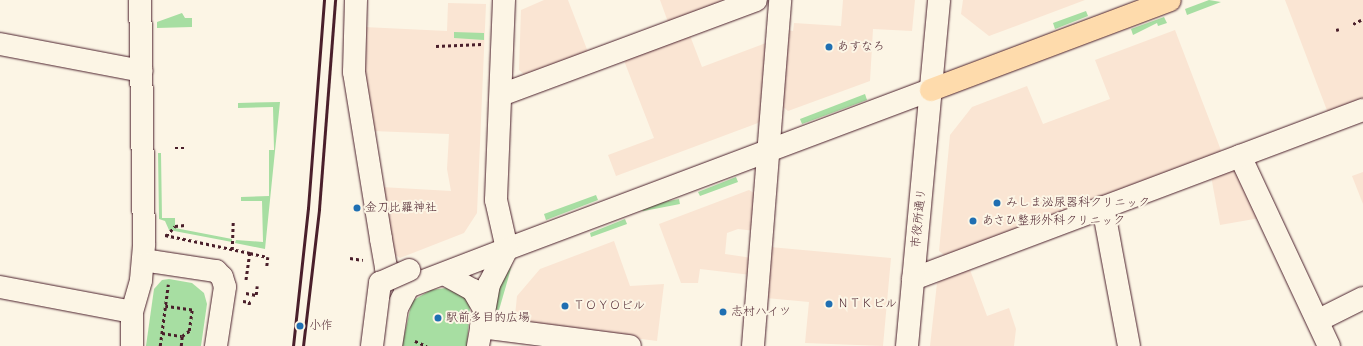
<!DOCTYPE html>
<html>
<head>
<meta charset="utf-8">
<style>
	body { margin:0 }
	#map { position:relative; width:1363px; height:346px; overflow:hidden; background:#fcf5e5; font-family:"Architects Daughter","Klee One",sans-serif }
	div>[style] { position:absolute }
	.built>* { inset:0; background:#fae5d3 }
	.green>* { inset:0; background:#a7dea2; transform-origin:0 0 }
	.path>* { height:2.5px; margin-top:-1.25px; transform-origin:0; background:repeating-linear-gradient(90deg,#4a1f2b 0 3px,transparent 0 6px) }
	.roads { filter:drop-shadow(0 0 1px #4a1f2b) drop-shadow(0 0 1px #4a1f2b) }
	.minor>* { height:22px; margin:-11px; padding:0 11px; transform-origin:11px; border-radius:11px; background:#fcf5e5 }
	.major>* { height:22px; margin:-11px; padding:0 11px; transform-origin:11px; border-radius:11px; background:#fedbac }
	.rail>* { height:3px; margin:-1.5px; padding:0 1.5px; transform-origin:1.5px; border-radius:1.5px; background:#4a1f2b }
	.bridges { filter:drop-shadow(0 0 1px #4a1f2b) drop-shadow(0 0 1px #4a1f2b) }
	.minor-bridge>* { height:22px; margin:-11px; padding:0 11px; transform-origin:11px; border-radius:11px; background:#fcf5e5 }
	.dots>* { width:11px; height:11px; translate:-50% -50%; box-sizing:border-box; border:2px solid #fcf5e5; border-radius:50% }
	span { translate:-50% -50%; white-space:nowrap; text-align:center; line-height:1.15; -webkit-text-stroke:4px #fcf5e5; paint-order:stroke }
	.poi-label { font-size:12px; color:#4a1f2b }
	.left { translate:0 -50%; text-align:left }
	.street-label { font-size:12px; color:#4a1f2b }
</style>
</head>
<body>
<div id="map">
	<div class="built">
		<i style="clip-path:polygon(544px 0,568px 0,588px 52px,526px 76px,519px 70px,521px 10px)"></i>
		<i style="clip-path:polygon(660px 0,728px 0,668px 22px)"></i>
		<i style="clip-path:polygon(843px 0,915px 0,912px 31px,873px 29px,870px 81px,788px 111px,782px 106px,787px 30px,793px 31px,794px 23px,841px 26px)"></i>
		<i style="clip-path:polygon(963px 0,1085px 0,989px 36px,961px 14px)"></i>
		<i style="clip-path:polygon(1285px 0,1363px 0,1363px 100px,1328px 113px)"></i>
		<i style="clip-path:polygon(448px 3px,486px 4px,477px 213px,464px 233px,400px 258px,393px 253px,381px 187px,451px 191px,447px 169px,449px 134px,372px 131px,363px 76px,364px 27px,447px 31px)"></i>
		<i style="clip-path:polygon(1175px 30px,1222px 153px,947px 257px,939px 251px,950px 135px,972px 107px,1027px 86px,1043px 124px,1110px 99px,1095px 60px)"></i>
		<i style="clip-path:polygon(689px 33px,702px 67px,769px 42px,764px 116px,758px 123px,616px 176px,608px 155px,654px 138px,623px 58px)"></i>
		<i style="clip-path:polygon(1230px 169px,1238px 172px,1260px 218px,1220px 225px,1211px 176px)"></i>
		<i style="clip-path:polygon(1363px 172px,1363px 204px,1352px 176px)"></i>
		<i style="clip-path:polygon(749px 190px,759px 196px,755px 231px,738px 229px,727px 233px,725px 254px,752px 258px,751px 275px,700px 269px,698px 283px,681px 283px,659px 224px)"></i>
		<i style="clip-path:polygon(614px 241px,630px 286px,664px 284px,657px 341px,519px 323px,515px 316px,517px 296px,540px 269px)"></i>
		<i style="clip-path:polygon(770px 247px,891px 258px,883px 346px,805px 343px,809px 302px,766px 298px)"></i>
		<i style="clip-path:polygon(969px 267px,987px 316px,1009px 308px,1016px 329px,1014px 346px,930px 346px,937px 283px)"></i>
	</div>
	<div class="green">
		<i style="clip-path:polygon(1209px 0,1221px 2px,1187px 15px,1185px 9px)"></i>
		<i style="clip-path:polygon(1086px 11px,1088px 16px,1055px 29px,1053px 23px)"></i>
		<i style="clip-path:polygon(182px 13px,185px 18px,192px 18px,192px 27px,157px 28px,157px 22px)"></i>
		<i style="clip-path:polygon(1164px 17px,1167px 23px,1158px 26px,1157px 23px,1133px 35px,1131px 29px)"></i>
		<i style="clip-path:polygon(454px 32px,484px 33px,484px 40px,454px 38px)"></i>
		<i style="clip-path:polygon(865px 94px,867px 100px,802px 124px,800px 119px)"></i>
		<i style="clip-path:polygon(280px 102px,265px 249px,235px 243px,236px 240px,263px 242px,262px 201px,241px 201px,241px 197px,269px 196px,269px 150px,274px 150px,273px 107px,238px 108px,238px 103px)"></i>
		<i style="clip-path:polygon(158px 153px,161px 153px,162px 218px,175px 218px,175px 228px,232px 239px,232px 242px,169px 230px,165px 221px,159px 219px)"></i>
		<i style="clip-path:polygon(736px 177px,738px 182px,700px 196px,698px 192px)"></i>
		<i style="clip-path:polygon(596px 195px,598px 200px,546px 220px,544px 214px)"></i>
		<i style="left:679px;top:199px;width:5px;height:38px;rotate:79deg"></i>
		<i style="clip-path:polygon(625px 219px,627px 224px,591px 237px,590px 233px)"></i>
		<i style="clip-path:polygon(512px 265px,499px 310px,494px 309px,497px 291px)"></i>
		<i style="clip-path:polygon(169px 279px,192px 283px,204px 293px,207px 304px,201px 346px,146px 346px,154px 289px,162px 280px)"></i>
		<i style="clip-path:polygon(446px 288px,464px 297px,470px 306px,467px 346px,402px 346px,412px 301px,431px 290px)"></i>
	</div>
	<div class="path">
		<i style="left:1353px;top:24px;width:9px;rotate:-27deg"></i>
		<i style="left:1336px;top:30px;width:3px;rotate:-18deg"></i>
		<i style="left:436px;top:46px;width:46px;rotate:-2.5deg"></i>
		<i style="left:175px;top:148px;width:9px"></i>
		<i style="left:165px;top:235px;width:87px;rotate:12deg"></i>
		<i style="left:250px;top:253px;width:27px;rotate:98deg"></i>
		<i style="left:166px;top:236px;width:13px;rotate:-48deg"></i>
		<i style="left:175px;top:226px;width:10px;rotate:-6deg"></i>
		<i style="left:232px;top:250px;width:28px;rotate:-88deg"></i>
		<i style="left:250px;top:253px;width:18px;rotate:13deg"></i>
		<i style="left:268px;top:257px;width:9px;rotate:96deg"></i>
		<i style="left:350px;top:258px;width:13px;rotate:9deg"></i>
		<i style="left:246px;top:293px;width:10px;rotate:11deg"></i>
		<i style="left:256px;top:295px;width:9px;rotate:-84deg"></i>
		<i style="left:243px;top:301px;width:7px;rotate:8deg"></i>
		<i style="left:250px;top:302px;width:4px;rotate:104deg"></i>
		<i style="left:162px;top:333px;width:20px;rotate:9deg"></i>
		<i style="left:182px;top:336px;width:9px;rotate:-36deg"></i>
		<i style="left:189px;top:331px;width:21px;rotate:-82deg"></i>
		<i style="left:192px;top:310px;width:27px;rotate:-172deg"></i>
		<i style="left:415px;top:341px;width:13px;rotate:23deg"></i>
		<i style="left:160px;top:346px;width:62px;rotate:-82.5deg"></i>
		<i style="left:181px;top:346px;width:10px;rotate:-84deg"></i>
	</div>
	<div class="roads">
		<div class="minor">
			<i style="left:356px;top:0;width:72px;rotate:91.6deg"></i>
			<i style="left:354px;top:72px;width:169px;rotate:80.8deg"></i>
			<i style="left:381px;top:239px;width:29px;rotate:80deg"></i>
			<i style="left:386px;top:268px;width:29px;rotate:41deg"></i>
			<i style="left:504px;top:0;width:200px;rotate:92.3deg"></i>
			<i style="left:496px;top:200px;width:50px;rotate:77.3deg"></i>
			<i style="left:507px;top:249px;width:453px;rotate:-20.6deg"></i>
			<i style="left:0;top:44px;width:144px;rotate:10.8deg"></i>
			<i style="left:501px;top:95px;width:272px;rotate:-20.4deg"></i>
			<i style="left:1240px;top:156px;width:210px;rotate:64.9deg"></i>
			<i style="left:1103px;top:207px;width:141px;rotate:79.4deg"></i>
			<i style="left:143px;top:260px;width:74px;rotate:8.6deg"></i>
			<i style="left:216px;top:271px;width:8px;rotate:45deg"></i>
			<i style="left:222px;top:277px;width:10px;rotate:73deg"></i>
			<i style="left:225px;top:287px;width:60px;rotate:98.7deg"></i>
			<i style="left:444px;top:274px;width:33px;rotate:29deg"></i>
			<i style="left:473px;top:290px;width:20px;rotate:60deg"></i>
			<i style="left:913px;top:279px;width:481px;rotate:-20.6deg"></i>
			<i style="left:0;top:287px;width:134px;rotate:10.7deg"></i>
			<i style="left:1319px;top:320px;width:49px;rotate:-26.6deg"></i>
			<i style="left:481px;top:327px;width:150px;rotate:7.3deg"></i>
			<i style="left:132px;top:346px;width:34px;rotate:-90deg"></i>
			<i style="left:132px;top:312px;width:33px;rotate:-74deg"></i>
			<i style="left:141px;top:280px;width:36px;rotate:-85deg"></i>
			<i style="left:144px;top:244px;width:244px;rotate:-90.9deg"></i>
			<i style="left:391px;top:346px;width:38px;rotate:-81deg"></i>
			<i style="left:397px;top:308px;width:24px;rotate:-62deg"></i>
			<i style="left:408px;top:287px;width:106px;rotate:-21deg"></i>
			<i style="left:507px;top:249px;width:39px;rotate:117deg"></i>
			<i style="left:489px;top:284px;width:63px;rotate:100.1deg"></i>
			<i style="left:753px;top:346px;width:347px;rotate:-85.5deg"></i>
			<i style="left:907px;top:346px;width:347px;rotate:-84.7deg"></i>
		</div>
		<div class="major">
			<i style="left:931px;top:90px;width:255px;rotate:-20.6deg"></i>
		</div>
	</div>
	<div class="rail">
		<i style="left:293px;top:346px;width:139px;rotate:-83.8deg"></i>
		<i style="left:308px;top:208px;width:209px;rotate:-85.6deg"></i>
		<i style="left:303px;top:346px;width:138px;rotate:-83.3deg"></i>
		<i style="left:319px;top:209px;width:210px;rotate:-85.6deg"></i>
	</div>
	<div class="bridges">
		<div class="minor-bridge">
			<i style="left:372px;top:346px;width:64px;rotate:-82.8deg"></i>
			<i style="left:380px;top:283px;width:32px;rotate:-24deg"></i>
		</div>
	</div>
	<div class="dots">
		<i style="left:829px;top:47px;background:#1f6fb2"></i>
		<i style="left:997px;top:203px;background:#1f6fb2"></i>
		<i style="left:357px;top:208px;background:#1f6fb2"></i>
		<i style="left:973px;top:221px;background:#1f6fb2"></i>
		<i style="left:829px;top:304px;background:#1f6fb2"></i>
		<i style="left:565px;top:306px;background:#1f6fb2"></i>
		<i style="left:723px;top:312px;background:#1f6fb2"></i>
		<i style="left:438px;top:318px;background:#1f6fb2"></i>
		<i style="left:300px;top:326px;background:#1f6fb2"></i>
	</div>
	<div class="poi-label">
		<span class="left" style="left:837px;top:47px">あすなろ</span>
		<span class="left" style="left:1006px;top:203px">みしま泌尿器科クリニック</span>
		<span class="left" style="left:365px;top:208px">金刀比羅神社</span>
		<span class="left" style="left:982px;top:221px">あさひ整形外科クリニック</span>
		<span class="left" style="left:837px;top:304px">ＮＴＫビル</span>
		<span class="left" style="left:573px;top:306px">ＴＯＹＯビル</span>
		<span class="left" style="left:731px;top:312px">志村ハイツ</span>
		<span class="left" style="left:446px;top:318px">駅前多目的広場</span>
		<span class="left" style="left:309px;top:326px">小作</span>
	</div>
	<div class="street-label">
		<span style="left:919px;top:218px;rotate:-84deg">市役所通り</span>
	</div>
</div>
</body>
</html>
